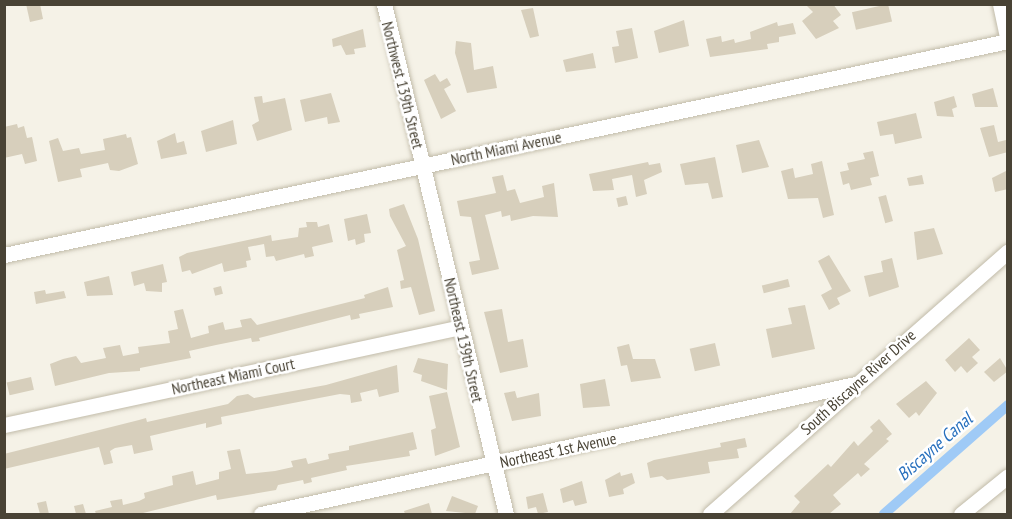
<!DOCTYPE html>
<html>
<head>
<meta charset="utf-8">
<style>
	body { margin:0 }
	#map { position:relative; width:1012px; height:519px; overflow:hidden; background:#f5f2e7; font-family:"PT Sans Narrow",sans-serif }
	div>[style] { position:absolute }
	.canal>* { height:10px; margin:-5px; padding:0 5px; transform-origin:5px; border-radius:5px; background:#9fcaf6 }
	.building>* { inset:0; background:#d7cfbc; transform-origin:0 0 }
	.roads { filter:drop-shadow(0 0 2px #c1bba9) drop-shadow(0 0 2px #c1bba9) }
	.minor>* { height:15px; margin:-7.5px; padding:0 7.5px; transform-origin:7.5px; border-radius:7.5px; background:#fff }
	span { translate:-50% -50%; white-space:nowrap; text-align:center; line-height:1.15; -webkit-text-stroke:5px #fff; paint-order:stroke }
	.street-label { font-size:16px; color:#494335 }
	.water-label { font-size:18px; color:#266fbd; font-style:italic }
	.frame { position:absolute; inset:0; border:6px solid #494335; pointer-events:none }
</style>
</head>
<body>
<div id="map">
	<div class="canal">
		<i style="left:884px;top:514px;width:165px;rotate:-41.3deg"></i>
	</div>
	<div class="building">
		<i style="clip-path:polygon(26px 4px,40px 4px,43px 19px,30px 22px)"></i>
		<i style="clip-path:polygon(805px 4px,833px 4px,841px 15px,833px 21px,839px 28px,816px 39px,802px 21px,813px 12px)"></i>
		<i style="left:888px;top:4px;width:18px;height:37px;rotate:77deg"></i>
		<i style="clip-path:polygon(533px 8px,539px 36px,530px 38px,521px 10px)"></i>
		<i style="clip-path:polygon(684px 20px,689px 46px,659px 53px,654px 31px)"></i>
		<i style="clip-path:polygon(777px 22px,778px 26px,793px 23px,796px 34px,779px 37px,779px 42px,767px 44px,768px 49px,710px 57px,706px 39px,721px 36px,722px 42px,734px 39px,735px 43px,751px 39px,750px 32px)"></i>
		<i style="clip-path:polygon(632px 28px,638px 58px,615px 63px,612px 47px,619px 46px,616px 31px)"></i>
		<i style="clip-path:polygon(363px 29px,366px 47px,354px 49px,355px 54px,346px 55px,341px 45px,333px 47px,332px 39px)"></i>
		<i style="clip-path:polygon(456px 41px,471px 43px,474px 70px,493px 66px,497px 88px,467px 93px,455px 53px)"></i>
		<i style="clip-path:polygon(593px 53px,596px 68px,566px 72px,563px 60px)"></i>
		<i style="clip-path:polygon(435px 74px,440px 82px,447px 78px,451px 85px,444px 89px,456px 111px,441px 119px,424px 80px)"></i>
		<i style="clip-path:polygon(993px 88px,998px 107px,975px 107px,972px 94px)"></i>
		<i style="clip-path:polygon(331px 93px,340px 122px,328px 124px,327px 117px,305px 122px,300px 100px)"></i>
		<i style="clip-path:polygon(262px 96px,263px 103px,285px 98px,292px 130px,257px 141px,252px 125px,259px 121px,254px 97px)"></i>
		<i style="clip-path:polygon(954px 96px,957px 107px,952px 109px,954px 117px,937px 116px,934px 102px)"></i>
		<i style="clip-path:polygon(916px 113px,922px 138px,895px 144px,893px 134px,880px 136px,877px 122px)"></i>
		<i style="clip-path:polygon(233px 120px,237px 144px,206px 152px,201px 131px)"></i>
		<i style="clip-path:polygon(17px 124px,18px 128px,24px 126px,27px 138px,32px 137px,37px 161px,25px 164px,22px 154px,4px 158px,4px 127px)"></i>
		<i style="clip-path:polygon(994px 125px,998px 142px,1006px 140px,1008px 152px,989px 157px,980px 128px)"></i>
		<i style="clip-path:polygon(175px 133px,177px 143px,184px 141px,187px 154px,161px 159px,157px 141px)"></i>
		<i style="clip-path:polygon(126px 134px,127px 138px,131px 137px,138px 164px,119px 171px,110px 170px,108px 163px,80px 169px,82px 177px,58px 182px,49px 141px,58px 138px,63px 151px,79px 148px,81px 154px,105px 150px,103px 139px)"></i>
		<i style="clip-path:polygon(759px 140px,769px 167px,742px 173px,736px 145px)"></i>
		<i style="clip-path:polygon(873px 151px,879px 176px,870px 178px,872px 185px,851px 190px,849px 183px,843px 185px,840px 172px,849px 170px,847px 163px,865px 159px,863px 153px)"></i>
		<i style="clip-path:polygon(715px 157px,723px 197px,712px 199px,708px 183px,685px 185px,680px 164px)"></i>
		<i style="clip-path:polygon(822px 161px,834px 215px,823px 218px,818px 198px,788px 199px,781px 171px,793px 168px,795px 178px,813px 174px,811px 164px)"></i>
		<i style="clip-path:polygon(648px 162px,649px 165px,660px 163px,662px 172px,644px 180px,647px 194px,636px 197px,632px 175px,612px 179px,614px 190px,593px 191px,589px 174px)"></i>
		<i style="clip-path:polygon(1008px 170px,1008px 189px,995px 192px,992px 178px)"></i>
		<i style="clip-path:polygon(503px 175px,507px 191px,515px 189px,520px 203px,544px 197px,542px 186px,554px 183px,558px 217px,533px 216px,511px 221px,510px 215px,502px 217px,501px 211px,485px 215px,499px 269px,472px 275px,469px 262px,480px 260px,471px 217px,460px 216px,457px 201px,496px 193px,492px 177px)"></i>
		<i style="clip-path:polygon(922px 175px,924px 184px,909px 186px,907px 178px)"></i>
		<i style="left:886px;top:195px;width:27px;height:8px;rotate:75deg"></i>
		<i style="left:626px;top:196px;width:9px;height:10px;rotate:77deg"></i>
		<i style="clip-path:polygon(404px 204px,418px 239px,435px 311px,419px 315px,411px 287px,401px 289px,400px 281px,404px 280px,397px 250px,406px 246px,390px 216px,389px 209px)"></i>
		<i style="clip-path:polygon(367px 214px,371px 233px,364px 234px,365px 242px,356px 245px,355px 239px,348px 241px,344px 219px)"></i>
		<i style="clip-path:polygon(306px 222px,317px 222px,318px 227px,329px 224px,333px 242px,312px 247px,314px 256px,305px 258px,304px 254px,276px 261px,274px 256px,266px 257px,264px 244px,248px 247px,251px 260px,246px 261px,247px 267px,224px 272px,222px 263px,192px 274px,190px 270px,182px 272px,179px 257px,187px 253px,271px 235px,272px 241px,298px 237px,299px 228px,307px 227px)"></i>
		<i style="clip-path:polygon(934px 228px,943px 254px,917px 260px,914px 232px)"></i>
		<i style="clip-path:polygon(829px 255px,851px 291px,837px 298px,840px 304px,829px 310px,821px 295px,832px 289px,818px 261px)"></i>
		<i style="clip-path:polygon(892px 258px,899px 287px,869px 297px,864px 276px,883px 272px,881px 261px)"></i>
		<i style="clip-path:polygon(163px 264px,167px 282px,162px 283px,162px 292px,146px 291px,144px 283px,134px 286px,131px 272px)"></i>
		<i style="clip-path:polygon(109px 276px,113px 295px,87px 296px,84px 282px)"></i>
		<i style="left:788px;top:279px;width:8px;height:27px;rotate:76deg"></i>
		<i style="left:221px;top:286px;width:8px;height:8px;rotate:76deg"></i>
		<i style="clip-path:polygon(388px 287px,393px 307px,359px 314px,360px 318px,351px 320px,350px 315px,259px 338px,260px 341px,252px 342px,251px 338px,216px 345px,189px 351px,191px 358px,140px 368px,140px 371px,109px 373px,55px 386px,50px 364px,63px 359px,76px 356px,81px 363px,106px 358px,103px 348px,120px 345px,123px 356px,139px 353px,138px 347px,170px 343px,168px 331px,178px 329px,174px 311px,183px 309px,191px 338px,209px 333px,208px 326px,223px 322px,225px 330px,242px 327px,240px 320px,251px 318px,257px 325px,365px 298px,364px 295px)"></i>
		<i style="clip-path:polygon(45px 290px,46px 294px,64px 291px,66px 298px,36px 304px,34px 292px)"></i>
		<i style="clip-path:polygon(805px 305px,815px 349px,772px 358px,766px 329px,792px 324px,788px 308px)"></i>
		<i style="clip-path:polygon(502px 309px,508px 342px,523px 339px,528px 367px,500px 373px,484px 312px)"></i>
		<i style="clip-path:polygon(969px 338px,980px 350px,972px 357px,978px 363px,967px 373px,961px 366px,955px 372px,945px 360px)"></i>
		<i style="left:715px;top:343px;width:23px;height:26px;rotate:77deg"></i>
		<i style="clip-path:polygon(629px 344px,633px 359px,655px 359px,661px 378px,631px 382px,627px 365px,621px 366px,617px 347px)"></i>
		<i style="clip-path:polygon(418px 358px,448px 364px,447px 390px,421px 381px,422px 375px,413px 372px)"></i>
		<i style="clip-path:polygon(1000px 358px,1008px 371px,994px 382px,984px 372px)"></i>
		<i style="clip-path:polygon(397px 365px,399px 392px,379px 397px,377px 389px,360px 393px,362px 401px,351px 403px,350px 395px,340px 394px,221px 417px,222px 424px,206px 428px,206px 423px,150px 436px,153px 450px,134px 454px,132px 445px,115px 448px,110px 451px,113px 463px,104px 465px,99px 447px,4px 469px,4px 454px,139px 420px,146px 418px,147px 422px,228px 404px,237px 396px,248px 394px,254px 398px,326px 385px)"></i>
		<i style="left:31px;top:377px;width:13px;height:25px;rotate:77deg"></i>
		<i style="clip-path:polygon(605px 379px,610px 406px,583px 408px,580px 384px)"></i>
		<i style="clip-path:polygon(926px 381px,937px 393px,919px 416px,916px 412px,909px 418px,896px 404px)"></i>
		<i style="clip-path:polygon(515px 391px,517px 398px,539px 393px,541px 416px,512px 421px,504px 393px)"></i>
		<i style="clip-path:polygon(447px 392px,460px 447px,435px 456px,431px 430px,436px 428px,429px 396px)"></i>
		<i style="clip-path:polygon(879px 419px,892px 434px,886px 439px,889px 441px,864px 464px,870px 469px,861px 477px,858px 473px,833px 495px,841px 504px,829px 514px,790px 514px,800px 502px,794px 496px,828px 464px,831px 467px,854px 441px,858px 446px,873px 431px,870px 427px)"></i>
		<i style="clip-path:polygon(413px 432px,417px 449px,409px 451px,410px 456px,346px 466px,347px 470px,311px 478px,312px 482px,304px 484px,303px 480px,278px 485px,276px 490px,217px 500px,216px 495px,139px 514px,96px 514px,95px 511px,112px 507px,110px 501px,122px 499px,123px 505px,139px 501px,145px 498px,144px 493px,173px 485px,172px 476px,193px 471px,196px 485px,219px 479px,219px 472px,231px 469px,227px 451px,240px 449px,246px 474px,275px 471px,293px 467px,291px 461px,306px 458px,308px 464px,329px 459px,328px 454px,349px 450px,349px 446px)"></i>
		<i style="clip-path:polygon(745px 438px,747px 447px,737px 449px,739px 458px,708px 462px,710px 473px,667px 480px,662px 476px,650px 478px,647px 463px,654px 460px,721px 447px,720px 443px)"></i>
		<i style="clip-path:polygon(620px 472px,621px 476px,632px 473px,635px 483px,623px 489px,624px 494px,609px 497px,605px 480px)"></i>
		<i style="clip-path:polygon(582px 481px,587px 503px,575px 506px,573px 500px,563px 503px,560px 489px)"></i>
		<i style="clip-path:polygon(543px 493px,548px 512px,538px 514px,536px 507px,528px 509px,526px 497px)"></i>
		<i style="clip-path:polygon(452px 496px,478px 506px,475px 514px,446px 511px)"></i>
		<i style="clip-path:polygon(46px 501px,49px 514px,40px 514px,37px 503px)"></i>
		<i style="clip-path:polygon(429px 503px,432px 514px,405px 514px,404px 511px)"></i>
		<i style="clip-path:polygon(83px 504px,86px 514px,76px 514px,74px 506px)"></i>
	</div>
	<div class="roads">
		<div class="minor">
			<i style="left:384px;top:4px;width:524px;rotate:76.55deg"></i>
			<i style="left:1000px;top:4px;width:39px;rotate:78deg"></i>
			<i style="left:4px;top:255px;width:1027px;rotate:-12.03deg"></i>
			<i style="left:4px;top:425px;width:467px;rotate:-12.1deg"></i>
			<i style="left:261px;top:514px;width:608px;rotate:-12.34deg"></i>
			<i style="left:710px;top:514px;width:397px;rotate:-41.4deg"></i>
			<i style="left:961px;top:514px;width:60px;rotate:-39deg"></i>
		</div>
	</div>
	<div class="street-label">
		<span style="left:403px;top:85px;rotate:76deg">Northwest 139th Street</span>
		<span style="left:506px;top:148px;rotate:-12deg">North Miami Avenue</span>
		<span style="left:464px;top:340px;rotate:77deg">Northeast 139th Street</span>
		<span style="left:233px;top:376px;rotate:-12deg">Northeast Miami Court</span>
		<span style="left:858px;top:382px;rotate:-42deg">South Biscayne River Drive</span>
		<span style="left:558px;top:450px;rotate:-12deg">Northeast 1st Avenue</span>
	</div>
	<div class="water-label">
		<span style="left:935px;top:447px;rotate:-41deg">Biscayne Canal</span>
	</div>
	<div class="frame"></div>
</div>
</body>
</html>
